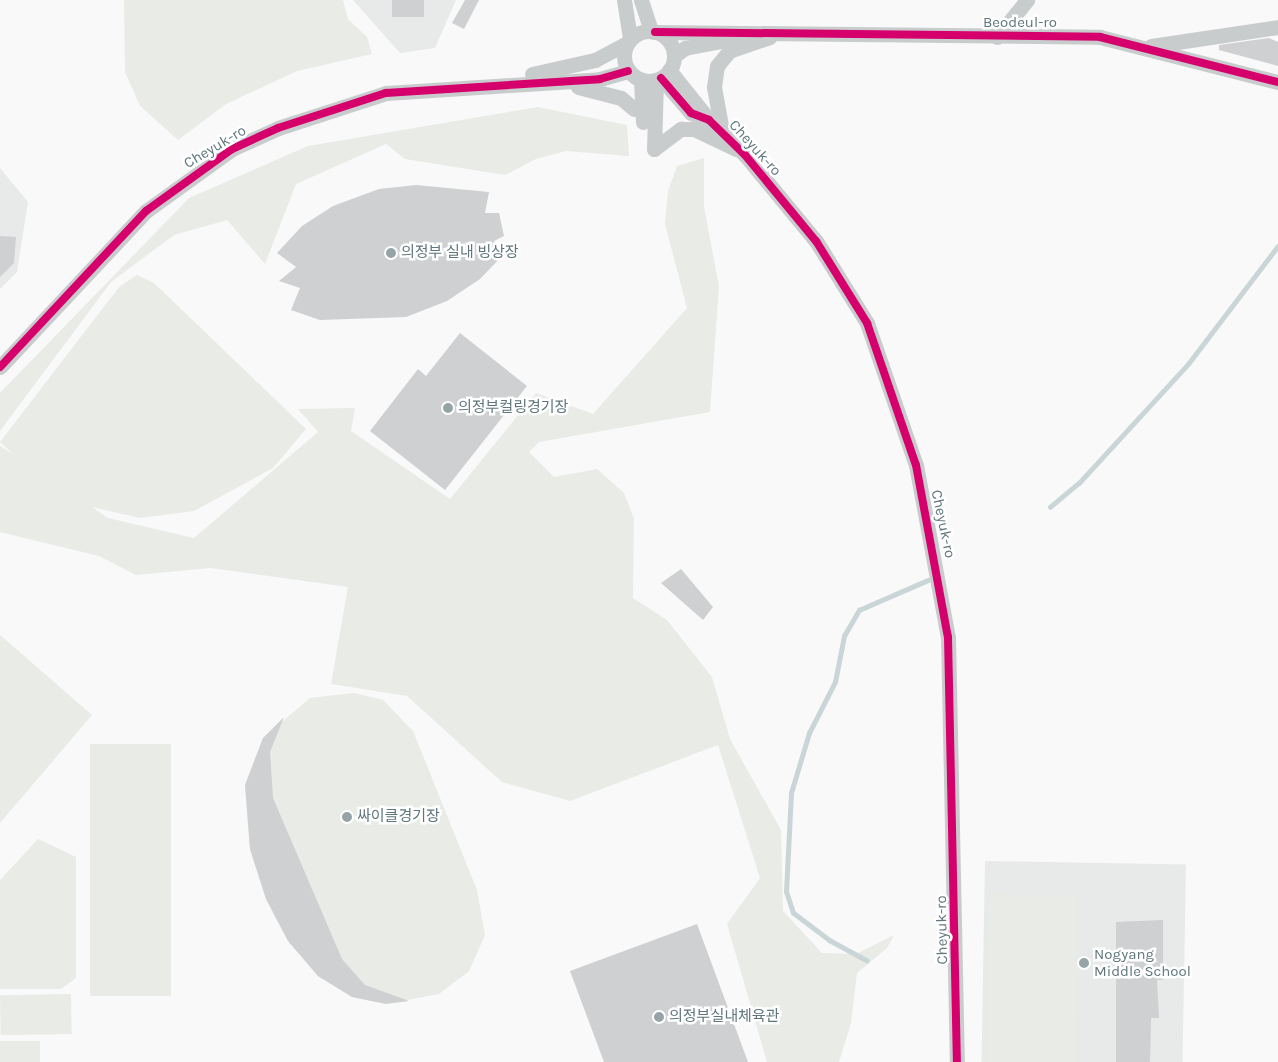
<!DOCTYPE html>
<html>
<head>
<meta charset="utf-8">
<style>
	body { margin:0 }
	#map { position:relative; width:1278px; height:1062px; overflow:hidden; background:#f9f9f9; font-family:Karla,"Noto Sans KR",sans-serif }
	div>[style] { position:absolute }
	.built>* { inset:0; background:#e7eae9; transform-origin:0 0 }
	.green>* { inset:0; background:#e8ebe6; transform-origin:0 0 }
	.stream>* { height:4.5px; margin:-2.25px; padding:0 2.25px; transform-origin:2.25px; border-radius:2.25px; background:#cad5d7 }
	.building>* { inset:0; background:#ced0d1; transform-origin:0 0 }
	.minor>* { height:15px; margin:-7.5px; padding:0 7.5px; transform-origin:7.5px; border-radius:7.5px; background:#c9cccd }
	.minor>.ring { margin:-7.5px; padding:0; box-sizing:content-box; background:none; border:15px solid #c9cccd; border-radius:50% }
	.cycleway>* { height:8px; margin:-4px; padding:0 4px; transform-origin:4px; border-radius:4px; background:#d6006c }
	.dots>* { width:14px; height:14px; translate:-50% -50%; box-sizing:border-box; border:2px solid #fff; border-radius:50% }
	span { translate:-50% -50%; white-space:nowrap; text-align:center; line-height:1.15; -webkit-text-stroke:5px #fff; paint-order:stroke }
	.street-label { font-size:15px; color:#60767d }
	.poi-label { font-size:15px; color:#60767d }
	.left { translate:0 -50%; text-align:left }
</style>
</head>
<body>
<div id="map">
	<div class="built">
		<i style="clip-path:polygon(353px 0,456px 0,435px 48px,400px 53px)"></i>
		<i style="clip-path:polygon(0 168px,28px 202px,17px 272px,0 289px)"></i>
		<i style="left:985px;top:861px;width:201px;height:201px;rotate:1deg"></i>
	</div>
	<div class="green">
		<i style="clip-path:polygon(124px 0,343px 0,348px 19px,367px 37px,372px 54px,297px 71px,226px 104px,178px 140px,140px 106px,125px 72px)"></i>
		<i style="clip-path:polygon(538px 107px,627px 125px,629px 156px,566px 151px,536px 159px,505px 175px,405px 159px,386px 144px,296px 184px,265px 264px,227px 220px,174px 235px,111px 282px,0 431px,0 393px,189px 198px,308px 146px)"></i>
		<i style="clip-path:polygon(704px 158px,704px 207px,719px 286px,710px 412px,539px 442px,529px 452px,554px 477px,597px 469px,624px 493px,634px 519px,633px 598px,667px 620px,712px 677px,730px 739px,781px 830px,783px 911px,822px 953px,856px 954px,894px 935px,887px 948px,857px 973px,851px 1023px,839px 1062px,767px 1062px,727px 924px,760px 878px,718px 745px,570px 801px,502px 782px,407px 696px,331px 684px,348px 587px,210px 568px,136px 575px,99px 556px,0 532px,0 446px,13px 454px,0 442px,119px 287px,137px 275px,154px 283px,306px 429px,273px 468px,194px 511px,140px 518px,92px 507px,108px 518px,194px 538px,318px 432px,298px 409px,355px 408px,351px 431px,450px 499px,536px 393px,593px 414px,687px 308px,665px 224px,668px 191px,677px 166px)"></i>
		<i style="clip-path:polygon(0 635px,92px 715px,0 823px)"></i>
		<i style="clip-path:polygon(354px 693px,383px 700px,413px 731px,477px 890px,485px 935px,469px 971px,439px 994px,386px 1004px,352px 997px,318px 976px,288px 941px,266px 899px,250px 849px,245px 785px,263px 738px,310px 698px)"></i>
		<i style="left:90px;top:744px;width:81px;height:252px"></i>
		<i style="clip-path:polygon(38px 839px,76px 857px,76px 978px,61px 989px,0 989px,0 880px)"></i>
		<i style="left:989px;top:894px;width:89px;height:168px;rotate:1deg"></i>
		<i style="left:71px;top:994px;width:40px;height:71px;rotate:89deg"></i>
		<i style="left:40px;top:1041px;width:21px;height:40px;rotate:90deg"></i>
	</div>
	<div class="stream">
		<i style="left:1050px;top:507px;width:38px;rotate:-40deg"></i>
		<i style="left:1079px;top:483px;width:161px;rotate:-47.5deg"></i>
		<i style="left:1188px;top:364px;width:148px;rotate:-52.7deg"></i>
		<i style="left:867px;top:961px;width:42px;rotate:-151.6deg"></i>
		<i style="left:830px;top:941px;width:46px;rotate:-142.9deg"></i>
		<i style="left:793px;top:913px;width:22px;rotate:-108deg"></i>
		<i style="left:786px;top:892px;width:99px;rotate:-87.1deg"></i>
		<i style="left:791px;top:793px;width:63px;rotate:-73.3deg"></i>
		<i style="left:809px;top:733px;width:57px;rotate:-63deg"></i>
		<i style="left:835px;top:682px;width:47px;rotate:-78.9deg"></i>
		<i style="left:844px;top:636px;width:30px;rotate:-60deg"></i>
		<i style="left:859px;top:610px;width:75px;rotate:-23.5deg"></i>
	</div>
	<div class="building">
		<i style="left:392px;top:0;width:32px;height:17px"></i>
		<i style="clip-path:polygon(465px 0,479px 0,464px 29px,452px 23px)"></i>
		<i style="clip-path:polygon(1269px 38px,1278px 42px,1278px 66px,1219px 50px,1219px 45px)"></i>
		<i style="clip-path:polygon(416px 185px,489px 192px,485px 213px,499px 213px,504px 236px,494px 241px,504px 254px,480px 279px,447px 301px,406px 317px,320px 320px,291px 310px,300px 288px,279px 281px,296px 267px,277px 253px,302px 226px,333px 206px,379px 189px)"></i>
		<i style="clip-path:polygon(0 236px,16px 237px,14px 263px,0 277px)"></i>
		<i style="clip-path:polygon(460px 333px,527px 386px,445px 490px,370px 431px,418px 369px,426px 376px)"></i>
		<i style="clip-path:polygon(681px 569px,713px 607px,703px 620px,661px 583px)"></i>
		<i style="clip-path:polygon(284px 717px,270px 752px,273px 798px,342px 959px,365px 985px,409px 1001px,386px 1004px,352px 997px,318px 976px,288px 941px,266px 899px,250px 849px,245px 785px,263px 738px)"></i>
		<i style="clip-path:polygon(1163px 920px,1163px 980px,1157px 980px,1159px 1018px,1151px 1018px,1150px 1062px,1116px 1062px,1116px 922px)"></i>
		<i style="clip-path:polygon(697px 924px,748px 1062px,604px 1062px,570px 971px)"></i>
	</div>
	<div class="minor">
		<i style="left:624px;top:0;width:39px;rotate:81deg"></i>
		<i style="left:641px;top:0;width:33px;rotate:72deg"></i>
		<i class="ring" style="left:624px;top:31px;width:35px;height:35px"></i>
		<i style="left:655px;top:32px;width:445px;rotate:0.6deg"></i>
		<i style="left:1100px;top:37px;width:184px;rotate:14.2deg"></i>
		<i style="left:997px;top:37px;width:48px;rotate:-51deg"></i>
		<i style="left:1151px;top:46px;width:128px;rotate:-8.5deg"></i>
		<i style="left:674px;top:56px;width:14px;rotate:-36deg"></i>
		<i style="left:685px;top:48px;width:57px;rotate:-11.1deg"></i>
		<i style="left:669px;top:70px;width:64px;rotate:51.3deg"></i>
		<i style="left:532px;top:74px;width:65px;rotate:-12.5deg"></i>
		<i style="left:595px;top:60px;width:36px;rotate:-28deg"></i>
		<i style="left:661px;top:78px;width:46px;rotate:49.4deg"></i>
		<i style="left:691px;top:113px;width:19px;rotate:21deg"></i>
		<i style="left:709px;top:120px;width:50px;rotate:44.2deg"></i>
		<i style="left:745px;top:155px;width:112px;rotate:50.5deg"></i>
		<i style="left:816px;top:241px;width:97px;rotate:58.1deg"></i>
		<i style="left:867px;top:323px;width:150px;rotate:71deg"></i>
		<i style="left:916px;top:465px;width:175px;rotate:79.5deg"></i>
		<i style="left:948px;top:637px;width:425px;rotate:88.8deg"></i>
		<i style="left:641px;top:80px;width:42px;rotate:87.3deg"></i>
		<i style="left:578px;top:87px;width:44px;rotate:14.3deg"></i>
		<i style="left:621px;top:98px;width:17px;rotate:40deg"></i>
		<i style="left:722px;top:131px;width:45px;rotate:-100.3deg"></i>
		<i style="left:714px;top:87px;width:21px;rotate:-82deg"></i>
		<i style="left:717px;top:66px;width:19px;rotate:-51deg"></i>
		<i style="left:729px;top:51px;width:43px;rotate:-18.9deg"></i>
		<i style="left:654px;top:149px;width:34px;rotate:-37deg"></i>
		<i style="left:681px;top:129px;width:13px"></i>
		<i style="left:694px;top:129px;width:47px;rotate:25.5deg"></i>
		<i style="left:654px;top:149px;width:69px;rotate:-88.3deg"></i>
		<i style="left:0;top:367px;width:214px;rotate:-46.9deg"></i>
		<i style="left:146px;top:211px;width:106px;rotate:-35.8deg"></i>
		<i style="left:232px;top:149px;width:51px;rotate:-24.5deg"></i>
		<i style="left:278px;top:128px;width:114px;rotate:-18deg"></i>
		<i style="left:386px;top:93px;width:214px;rotate:-3.7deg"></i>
		<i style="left:600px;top:79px;width:29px;rotate:-16deg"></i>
	</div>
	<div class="cycleway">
		<i style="left:655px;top:32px;width:445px;rotate:0.6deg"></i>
		<i style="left:1100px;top:37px;width:184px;rotate:14.2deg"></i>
		<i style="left:661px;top:78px;width:46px;rotate:49.4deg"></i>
		<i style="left:691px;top:113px;width:19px;rotate:21deg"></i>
		<i style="left:709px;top:120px;width:50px;rotate:44.2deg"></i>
		<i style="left:745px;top:155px;width:112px;rotate:50.5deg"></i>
		<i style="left:816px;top:241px;width:97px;rotate:58.1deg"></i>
		<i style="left:867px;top:323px;width:150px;rotate:71deg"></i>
		<i style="left:916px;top:465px;width:175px;rotate:79.5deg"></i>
		<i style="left:948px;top:637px;width:425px;rotate:88.8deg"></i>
		<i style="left:0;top:367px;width:214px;rotate:-46.9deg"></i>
		<i style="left:146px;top:211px;width:106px;rotate:-35.8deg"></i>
		<i style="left:232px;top:149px;width:51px;rotate:-24.5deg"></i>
		<i style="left:278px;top:128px;width:114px;rotate:-18deg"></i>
		<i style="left:386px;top:93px;width:214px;rotate:-3.7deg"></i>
		<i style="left:600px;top:79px;width:29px;rotate:-16deg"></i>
	</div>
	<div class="dots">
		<i style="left:391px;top:253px;background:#96a4a8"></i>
		<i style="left:448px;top:408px;background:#96a4a8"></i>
		<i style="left:347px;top:817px;background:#96a4a8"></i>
		<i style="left:1084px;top:963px;background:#96a4a8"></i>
		<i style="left:659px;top:1017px;background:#96a4a8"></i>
	</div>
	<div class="street-label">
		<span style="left:1020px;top:23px">Beodeul-ro</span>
		<span style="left:215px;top:147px;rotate:-31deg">Cheyuk-ro</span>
		<span style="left:755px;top:148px;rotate:48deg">Cheyuk-ro</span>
		<span style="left:943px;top:524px;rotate:78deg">Cheyuk-ro</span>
		<span style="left:942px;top:930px;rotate:-91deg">Cheyuk-ro</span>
	</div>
	<div class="poi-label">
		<span class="left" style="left:401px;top:253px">의정부 실내 빙상장</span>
		<span class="left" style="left:458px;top:408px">의정부컬링경기장</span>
		<span class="left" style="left:357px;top:817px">싸이클경기장</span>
		<span class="left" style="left:1094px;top:963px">Nogyang<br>Middle School</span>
		<span class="left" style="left:669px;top:1017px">의정부실내체육관</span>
	</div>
</div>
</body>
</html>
